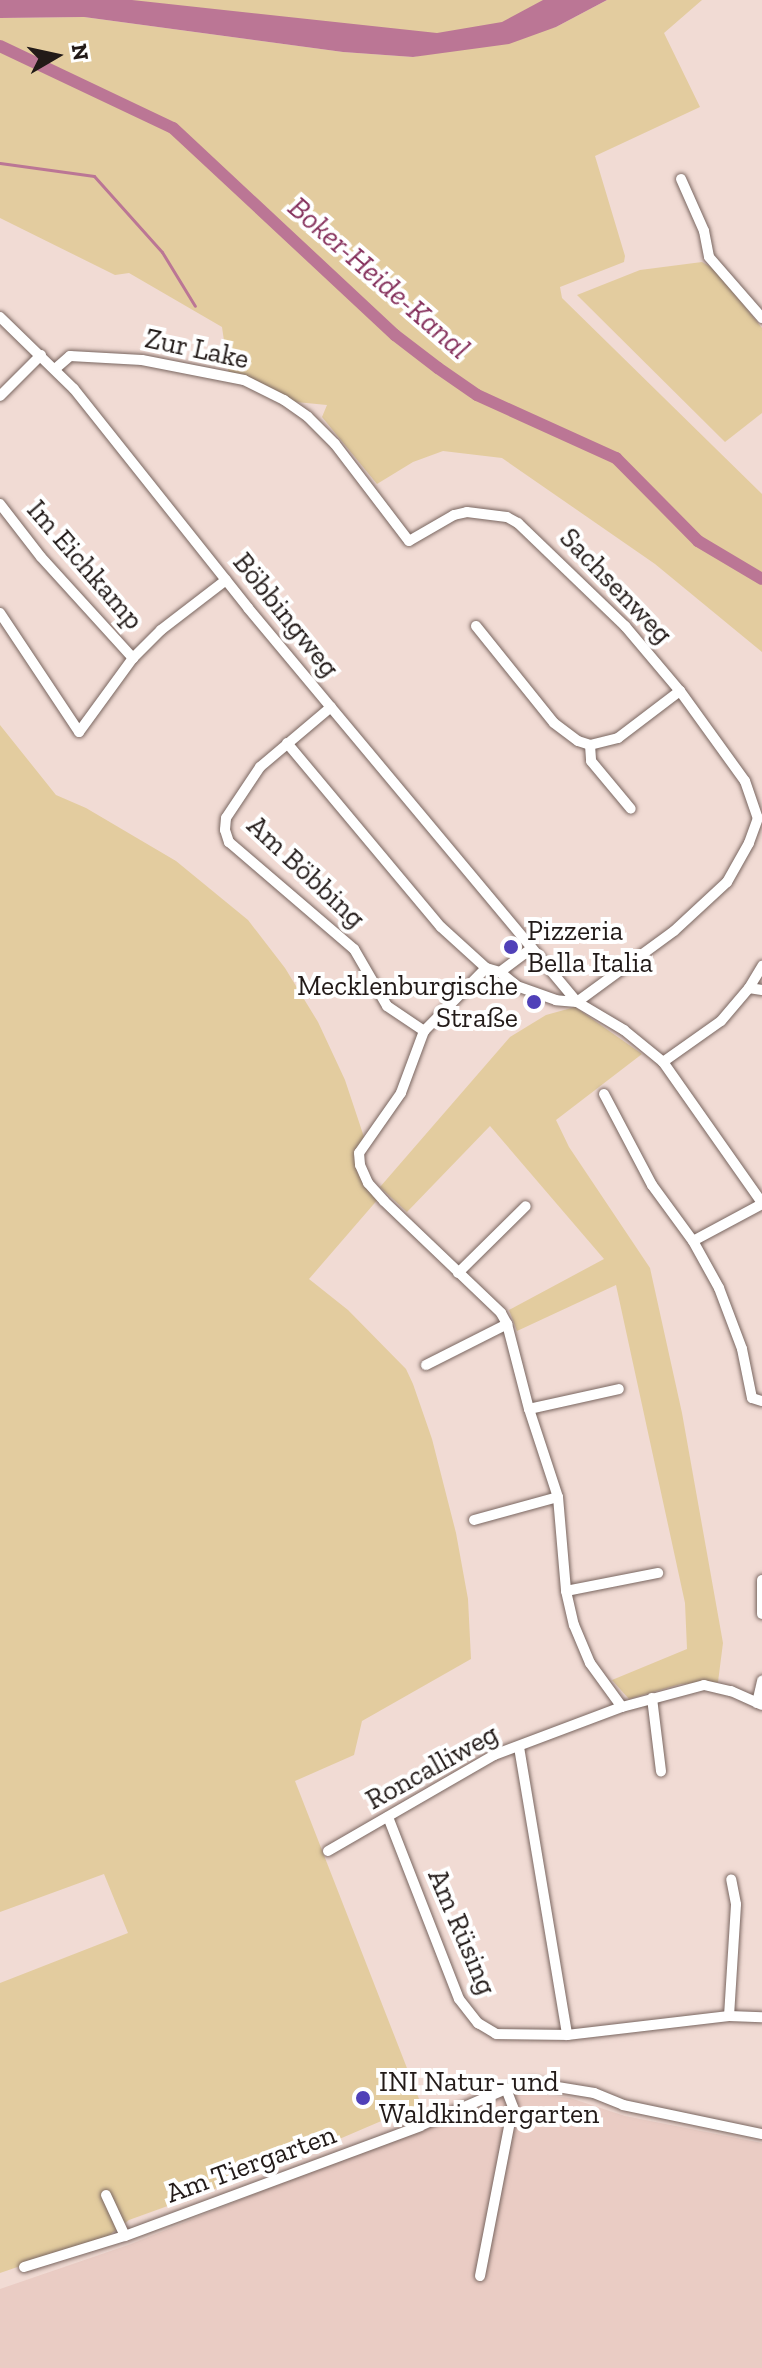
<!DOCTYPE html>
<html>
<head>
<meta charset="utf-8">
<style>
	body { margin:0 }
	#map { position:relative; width:762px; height:2368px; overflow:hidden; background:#f1dbd4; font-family:"Zilla Slab",serif }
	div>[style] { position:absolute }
	.built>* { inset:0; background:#eaccc4 }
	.green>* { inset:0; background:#e3cc9f }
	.water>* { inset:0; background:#bb7695 }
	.stream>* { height:3px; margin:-1.5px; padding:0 1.5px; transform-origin:1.5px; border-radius:1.5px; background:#bb7695 }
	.canal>* { height:12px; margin:-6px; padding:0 6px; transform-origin:6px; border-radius:6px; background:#bb7695 }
	.roads { filter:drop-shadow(0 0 2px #796660) drop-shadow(0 0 2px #796660) }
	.minor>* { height:10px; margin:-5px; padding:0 5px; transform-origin:5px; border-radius:5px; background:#fff }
	.dots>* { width:22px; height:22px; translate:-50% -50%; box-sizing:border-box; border:4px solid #fff; border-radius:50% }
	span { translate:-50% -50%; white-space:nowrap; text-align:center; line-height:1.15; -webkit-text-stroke:8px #fff; paint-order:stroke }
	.street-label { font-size:28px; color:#221a18 }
	.poi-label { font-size:28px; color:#221a18 }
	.left { translate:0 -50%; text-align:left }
	.right { translate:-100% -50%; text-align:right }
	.water-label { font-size:30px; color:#86325d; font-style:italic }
	.north { position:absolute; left:16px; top:16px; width:80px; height:80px; -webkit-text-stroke:6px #fff; paint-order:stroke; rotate:81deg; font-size:22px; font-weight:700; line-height:32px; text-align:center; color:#221a18 }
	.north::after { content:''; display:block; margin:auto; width:28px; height:36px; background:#221a18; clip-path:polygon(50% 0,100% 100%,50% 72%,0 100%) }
</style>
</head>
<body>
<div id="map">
	<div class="built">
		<i style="clip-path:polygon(510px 2091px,570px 2098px,625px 2116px,762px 2143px,762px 2368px,0 2368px,0 2289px,131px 2244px)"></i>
	</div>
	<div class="green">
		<i style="clip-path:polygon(0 0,576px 0,478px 39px)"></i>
		<i style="clip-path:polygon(607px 0,702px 0,664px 33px,700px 107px,595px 156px,625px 256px,624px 262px,560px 287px,562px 298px,762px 494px,762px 652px,655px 564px,502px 458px,443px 451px,413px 462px,377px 484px,322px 417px,327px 405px,296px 402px,229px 375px,222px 327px,129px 273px,115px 275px,0 218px,0 18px,84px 17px,343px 52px,413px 57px,556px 27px)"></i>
		<i style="clip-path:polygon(702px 262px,714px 269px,762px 328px,762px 413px,725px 442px,577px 295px,640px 270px)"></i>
		<i style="clip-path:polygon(0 725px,56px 795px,86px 808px,176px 861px,248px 920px,285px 968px,318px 1022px,345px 1080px,365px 1140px,359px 1165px,379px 1198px,309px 1279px,348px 1310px,406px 1369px,413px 1384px,432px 1439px,456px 1533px,468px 1599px,471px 1659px,362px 1721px,354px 1755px,295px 1781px,421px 2104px,267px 2170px,129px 2220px,108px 2236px,0 2273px,0 1983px,128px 1933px,104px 1874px,0 1912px)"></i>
		<i style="clip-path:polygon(575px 1007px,642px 1054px,556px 1120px,569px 1147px,650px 1268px,682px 1413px,723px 1643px,718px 1682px,681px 1684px,629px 1699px,612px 1680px,687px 1649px,685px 1603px,616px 1285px,517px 1331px,509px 1310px,604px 1259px,490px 1126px,407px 1212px,380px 1187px,510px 1037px,546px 1015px)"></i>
	</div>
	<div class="water">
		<i style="clip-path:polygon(0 0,132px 0,437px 33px,502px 22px,543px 0,607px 0,556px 27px,509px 44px,413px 57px,343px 52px,84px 17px,0 18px)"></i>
	</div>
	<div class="stream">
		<i style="left:0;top:163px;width:95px;rotate:7.9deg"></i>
		<i style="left:94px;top:176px;width:102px;rotate:48.2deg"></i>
		<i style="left:162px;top:252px;width:63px;rotate:58.6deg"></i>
	</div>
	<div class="canal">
		<i style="left:0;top:46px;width:191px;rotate:25.4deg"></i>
		<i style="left:173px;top:128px;width:304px;rotate:43deg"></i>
		<i style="left:395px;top:335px;width:54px;rotate:37.5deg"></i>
		<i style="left:438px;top:368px;width:47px;rotate:34.7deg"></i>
		<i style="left:477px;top:395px;width:153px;rotate:24.4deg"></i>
		<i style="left:616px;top:458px;width:117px;rotate:45.3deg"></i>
		<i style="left:698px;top:541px;width:74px;rotate:30.7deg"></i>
	</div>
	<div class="roads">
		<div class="minor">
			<i style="left:681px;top:179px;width:57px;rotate:66.1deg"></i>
			<i style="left:704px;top:231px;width:26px;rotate:79deg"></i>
			<i style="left:709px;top:257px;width:81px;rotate:49deg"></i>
			<i style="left:0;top:317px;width:103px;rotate:44.2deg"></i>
			<i style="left:74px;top:389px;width:280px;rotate:51.5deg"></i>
			<i style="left:248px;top:608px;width:513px;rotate:50.14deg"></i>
			<i style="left:577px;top:1002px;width:55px;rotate:30.8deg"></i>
			<i style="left:624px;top:1030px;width:50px;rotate:39.4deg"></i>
			<i style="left:663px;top:1062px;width:172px;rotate:54.9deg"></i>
			<i style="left:55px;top:369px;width:20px;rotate:-41deg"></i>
			<i style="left:70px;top:356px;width:72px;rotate:3.2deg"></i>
			<i style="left:142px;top:360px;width:104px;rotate:11.1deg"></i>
			<i style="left:244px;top:380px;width:45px;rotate:26.6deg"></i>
			<i style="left:284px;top:400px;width:29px;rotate:35deg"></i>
			<i style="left:308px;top:417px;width:38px;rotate:45deg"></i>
			<i style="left:335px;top:444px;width:122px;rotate:52.7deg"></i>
			<i style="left:409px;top:541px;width:52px;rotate:-30deg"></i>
			<i style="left:454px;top:515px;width:13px;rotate:-13deg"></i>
			<i style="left:467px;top:512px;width:40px;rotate:7.1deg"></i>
			<i style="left:507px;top:517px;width:13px;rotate:29deg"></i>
			<i style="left:518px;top:523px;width:149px;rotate:43.9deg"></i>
			<i style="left:625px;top:626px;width:85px;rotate:49.8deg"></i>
			<i style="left:680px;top:691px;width:111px;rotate:54.2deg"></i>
			<i style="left:745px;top:781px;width:39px;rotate:71deg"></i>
			<i style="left:758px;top:818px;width:27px;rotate:110deg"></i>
			<i style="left:749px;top:843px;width:45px;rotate:119.4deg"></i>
			<i style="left:727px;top:882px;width:72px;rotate:137.2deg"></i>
			<i style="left:674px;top:931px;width:120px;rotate:143.8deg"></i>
			<i style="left:0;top:396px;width:58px;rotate:-45deg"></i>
			<i style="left:0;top:504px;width:67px;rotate:52.3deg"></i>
			<i style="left:41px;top:557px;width:137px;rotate:47.7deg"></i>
			<i style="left:0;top:613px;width:143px;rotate:56.4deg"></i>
			<i style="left:79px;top:732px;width:92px;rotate:-53.9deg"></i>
			<i style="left:133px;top:658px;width:40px;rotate:-45deg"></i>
			<i style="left:161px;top:630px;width:82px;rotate:-37.6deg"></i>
			<i style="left:476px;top:626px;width:124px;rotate:51.2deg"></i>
			<i style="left:554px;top:723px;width:30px;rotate:37deg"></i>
			<i style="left:578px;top:741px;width:13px;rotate:18deg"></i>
			<i style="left:590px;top:745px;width:29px;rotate:-14deg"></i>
			<i style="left:618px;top:738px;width:78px;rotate:-37.2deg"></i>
			<i style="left:331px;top:707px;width:93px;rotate:139.8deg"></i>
			<i style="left:260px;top:767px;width:61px;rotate:123.7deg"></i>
			<i style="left:226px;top:818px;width:12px;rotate:95deg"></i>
			<i style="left:225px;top:830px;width:13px;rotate:72deg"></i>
			<i style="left:229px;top:842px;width:165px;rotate:40.6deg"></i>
			<i style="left:354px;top:949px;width:66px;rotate:59.9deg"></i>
			<i style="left:387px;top:1006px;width:45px;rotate:34deg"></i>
			<i style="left:287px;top:743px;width:240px;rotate:50.1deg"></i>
			<i style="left:441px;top:927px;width:61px;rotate:42.3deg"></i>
			<i style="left:590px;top:745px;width:16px;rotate:86deg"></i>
			<i style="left:591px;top:761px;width:62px;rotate:50.2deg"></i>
			<i style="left:500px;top:972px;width:40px;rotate:-37deg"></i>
			<i style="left:749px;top:988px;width:26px;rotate:-59deg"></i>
			<i style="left:577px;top:1002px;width:21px;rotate:-175deg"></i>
			<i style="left:556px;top:1000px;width:41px;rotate:-160.3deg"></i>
			<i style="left:517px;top:986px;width:22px;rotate:-141deg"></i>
			<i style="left:500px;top:972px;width:15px;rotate:-164deg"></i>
			<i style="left:486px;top:968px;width:88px;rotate:134.5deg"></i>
			<i style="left:424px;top:1031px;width:66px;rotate:110.4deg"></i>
			<i style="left:401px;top:1093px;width:73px;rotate:125deg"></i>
			<i style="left:359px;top:1153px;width:12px;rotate:85deg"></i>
			<i style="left:360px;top:1165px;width:20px;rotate:66deg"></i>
			<i style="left:368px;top:1183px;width:24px;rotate:48deg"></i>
			<i style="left:384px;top:1201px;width:162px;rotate:43.7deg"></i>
			<i style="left:501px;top:1313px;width:13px;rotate:61deg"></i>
			<i style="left:507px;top:1324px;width:88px;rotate:75.5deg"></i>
			<i style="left:529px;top:1409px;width:93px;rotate:71.8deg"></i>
			<i style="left:558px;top:1497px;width:94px;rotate:85.1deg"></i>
			<i style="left:566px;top:1591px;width:35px;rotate:77deg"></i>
			<i style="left:574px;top:1625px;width:41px;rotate:67.2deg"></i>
			<i style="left:590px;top:1663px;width:54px;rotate:54deg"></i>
			<i style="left:663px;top:1062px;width:71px;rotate:-35.3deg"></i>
			<i style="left:721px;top:1021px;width:43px;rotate:-49.7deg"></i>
			<i style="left:749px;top:988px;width:13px;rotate:9deg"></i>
			<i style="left:604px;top:1094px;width:103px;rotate:62.2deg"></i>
			<i style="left:652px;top:1185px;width:69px;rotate:53.8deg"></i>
			<i style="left:762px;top:1204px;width:78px;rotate:151.8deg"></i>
			<i style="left:693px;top:1241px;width:54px;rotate:61deg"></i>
			<i style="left:719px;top:1288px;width:65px;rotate:69.3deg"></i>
			<i style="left:742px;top:1349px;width:50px;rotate:78.5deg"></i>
			<i style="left:752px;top:1398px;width:10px;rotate:17deg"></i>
			<i style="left:458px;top:1273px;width:95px;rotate:-44.6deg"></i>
			<i style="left:426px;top:1365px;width:91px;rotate:-26.8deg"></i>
			<i style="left:529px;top:1409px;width:92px;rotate:-12.5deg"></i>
			<i style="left:474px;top:1520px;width:87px;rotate:-15.3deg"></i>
			<i style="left:762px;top:1580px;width:34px;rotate:90deg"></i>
			<i style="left:566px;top:1591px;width:94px;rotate:-11.1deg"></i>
			<i style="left:652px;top:1698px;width:74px;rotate:83deg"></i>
			<i style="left:757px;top:1703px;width:23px;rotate:-77deg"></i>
			<i style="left:519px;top:1747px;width:292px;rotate:80.5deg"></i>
			<i style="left:567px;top:2035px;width:163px;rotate:-6.7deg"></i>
			<i style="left:729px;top:2016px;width:33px;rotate:2deg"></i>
			<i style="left:388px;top:1817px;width:195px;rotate:68.7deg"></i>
			<i style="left:459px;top:1999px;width:31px;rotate:52deg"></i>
			<i style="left:478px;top:2023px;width:21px;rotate:31deg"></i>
			<i style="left:496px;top:2034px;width:71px;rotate:0.8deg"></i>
			<i style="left:328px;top:1851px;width:192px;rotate:-30deg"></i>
			<i style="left:494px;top:1755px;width:137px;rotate:-20.6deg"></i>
			<i style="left:622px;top:1707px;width:85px;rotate:-15deg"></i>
			<i style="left:704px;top:1685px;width:28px;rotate:13deg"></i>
			<i style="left:731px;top:1691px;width:34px;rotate:24deg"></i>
			<i style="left:729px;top:2016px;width:112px;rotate:-86.4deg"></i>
			<i style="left:736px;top:1904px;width:25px;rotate:-101deg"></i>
			<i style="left:106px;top:2195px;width:45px;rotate:65.1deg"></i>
			<i style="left:24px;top:2267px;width:106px;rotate:-17.1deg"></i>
			<i style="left:125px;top:2236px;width:315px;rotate:-20.4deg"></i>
			<i style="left:420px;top:2126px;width:94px;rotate:-23.3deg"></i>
			<i style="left:506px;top:2089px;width:28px;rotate:-13deg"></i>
			<i style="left:533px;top:2083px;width:62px;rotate:9.3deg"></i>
			<i style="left:594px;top:2093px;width:31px;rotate:22deg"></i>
			<i style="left:623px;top:2105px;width:142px;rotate:11.8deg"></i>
			<i style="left:480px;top:2276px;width:172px;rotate:-79deg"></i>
			<i style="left:513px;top:2107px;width:19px;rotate:-111deg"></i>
		</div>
	</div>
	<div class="dots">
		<i style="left:511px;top:947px;background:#5040b8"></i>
		<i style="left:534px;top:1002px;background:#5040b8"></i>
		<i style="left:363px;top:2098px;background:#5040b8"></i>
	</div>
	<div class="street-label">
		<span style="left:197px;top:349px;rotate:12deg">Zur Lake</span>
		<span style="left:85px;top:565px;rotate:49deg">Im Eichkamp</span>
		<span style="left:616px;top:586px;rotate:46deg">Sachsenweg</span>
		<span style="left:286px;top:615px;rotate:51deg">Böbbingweg</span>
		<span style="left:306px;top:872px;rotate:43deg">Am Böbbing</span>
		<span style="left:432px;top:1767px;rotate:-29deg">Roncalliweg</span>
		<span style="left:462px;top:1932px;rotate:67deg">Am Rüsing</span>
		<span style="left:251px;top:2164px;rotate:-20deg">Am Tiergarten</span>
	</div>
	<div class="poi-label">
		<span class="left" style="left:527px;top:947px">Pizzeria<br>Bella Italia</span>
		<span class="right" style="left:518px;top:1002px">Mecklenburgische<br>Straße</span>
		<span class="left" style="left:379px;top:2098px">INI Natur- und<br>Waldkindergarten</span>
	</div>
	<div class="water-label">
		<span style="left:379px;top:278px;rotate:41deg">Boker-Heide-Kanal</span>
	</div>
	<div class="north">N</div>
</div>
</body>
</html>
